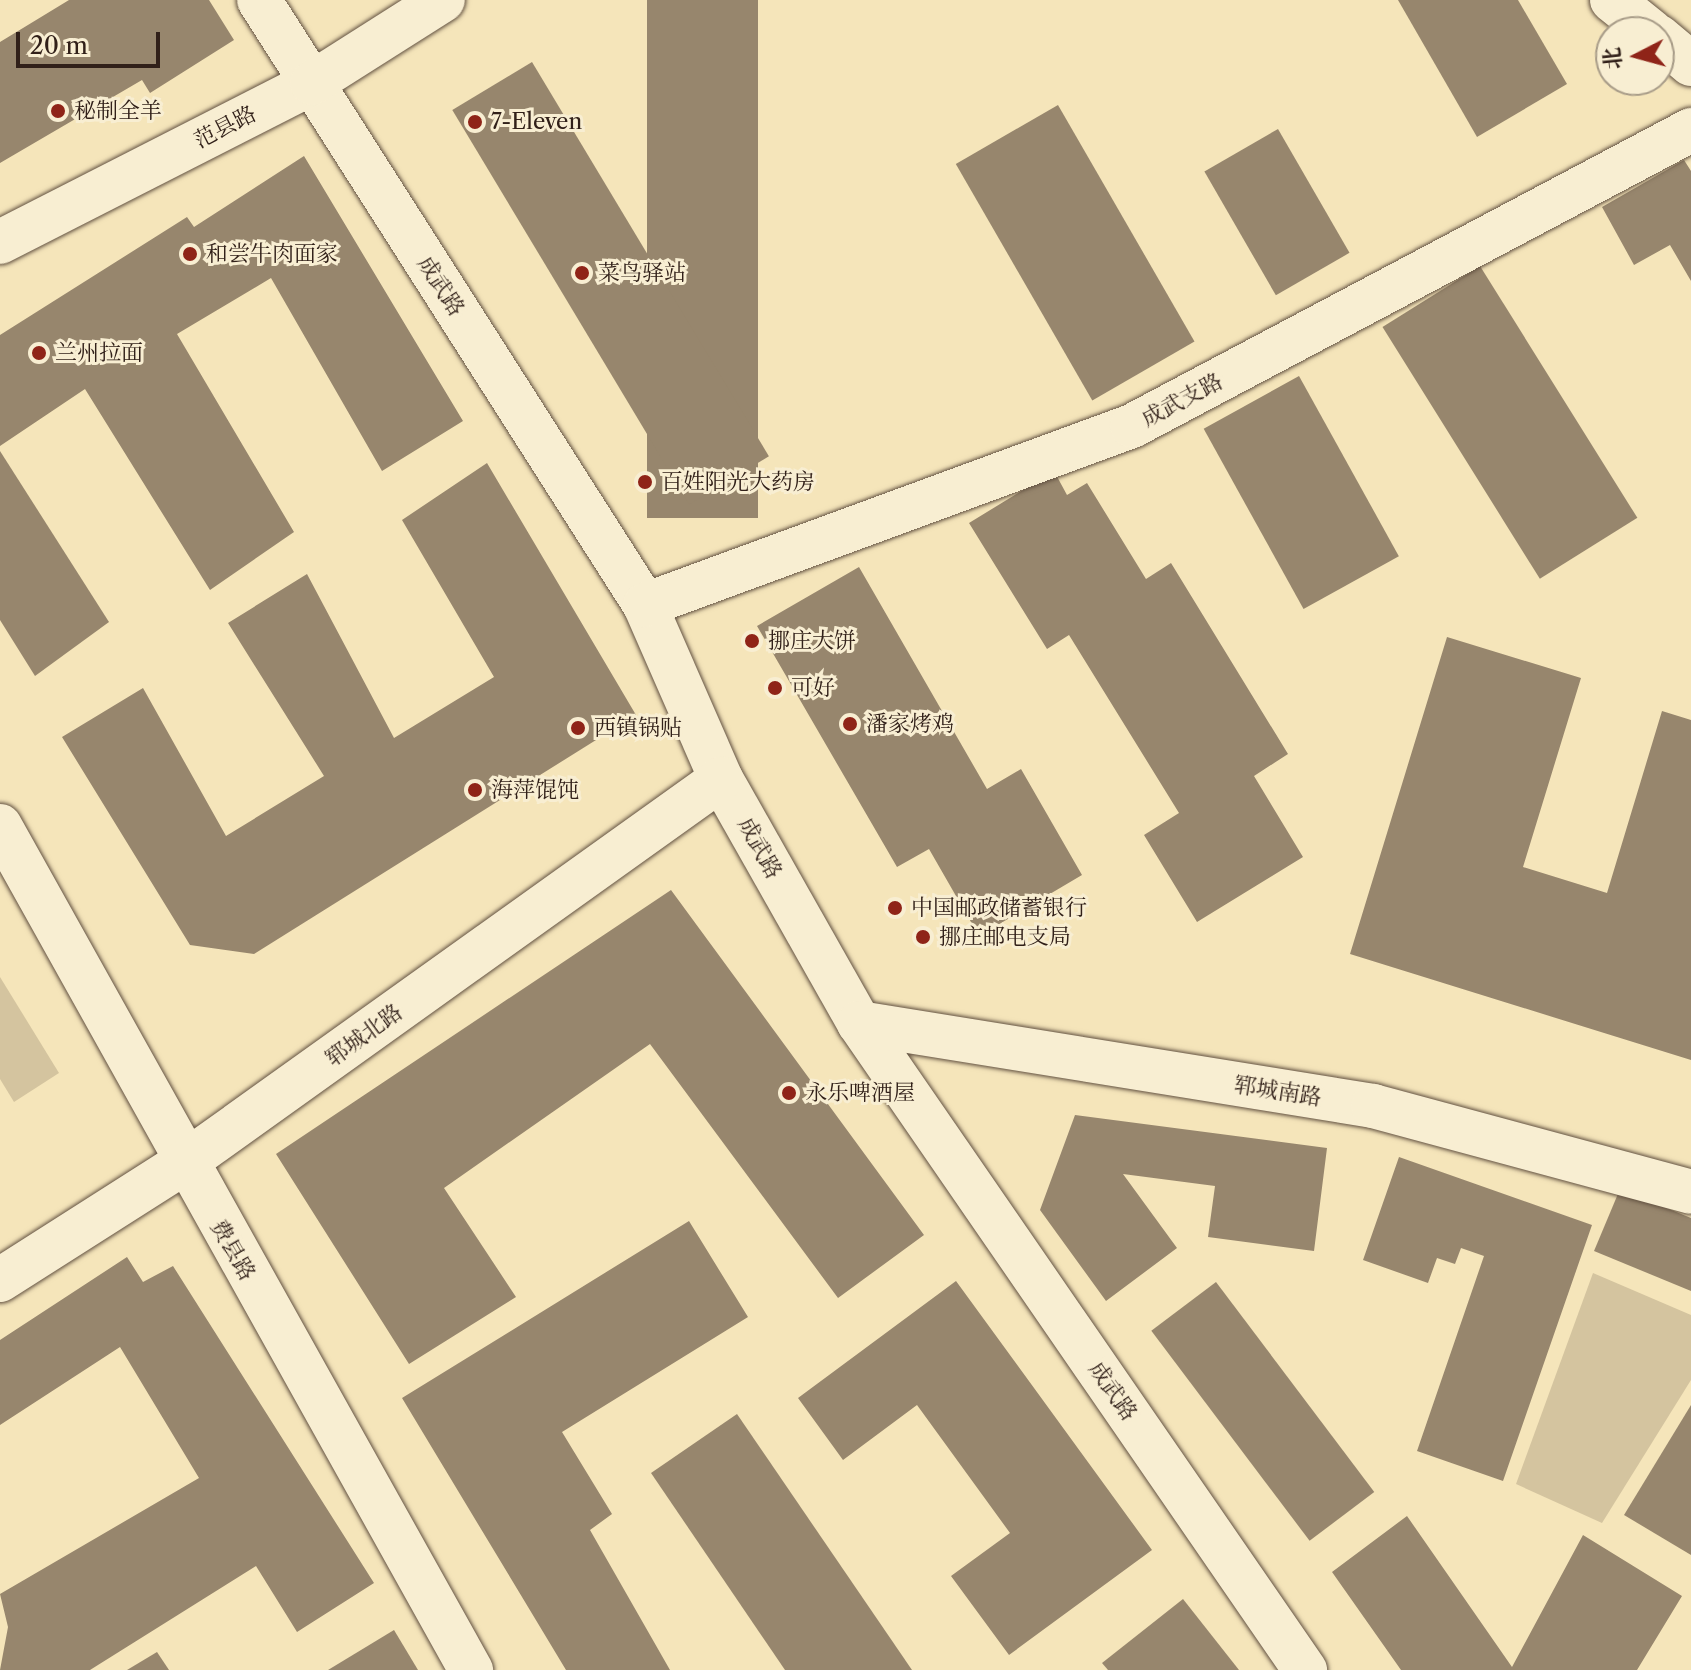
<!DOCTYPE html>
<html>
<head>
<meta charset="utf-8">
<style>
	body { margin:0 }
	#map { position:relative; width:1691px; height:1670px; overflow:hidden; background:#f5e5ba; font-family:"Libre Caslon Text","Noto Serif SC",serif }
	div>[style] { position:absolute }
	.green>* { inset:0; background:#d4c49f }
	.building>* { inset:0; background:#97866d; transform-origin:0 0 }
	.roads { filter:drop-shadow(0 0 2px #625141) drop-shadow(0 0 2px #625141) }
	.minor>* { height:44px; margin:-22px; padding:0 22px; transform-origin:22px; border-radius:22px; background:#f8eed2 }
	.dots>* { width:22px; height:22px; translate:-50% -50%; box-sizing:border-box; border:4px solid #f8eed2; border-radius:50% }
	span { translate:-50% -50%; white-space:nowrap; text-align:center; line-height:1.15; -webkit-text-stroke:6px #f8eed2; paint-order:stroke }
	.poi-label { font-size:22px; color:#312019 }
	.left { translate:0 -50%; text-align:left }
	.street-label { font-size:22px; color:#312019 }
	.north { position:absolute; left:1595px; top:16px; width:80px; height:80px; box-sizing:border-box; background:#f8eed2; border:2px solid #a89c88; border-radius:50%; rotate:264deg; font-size:22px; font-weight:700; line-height:32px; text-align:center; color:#312019 }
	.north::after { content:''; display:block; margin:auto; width:28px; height:36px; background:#8f2418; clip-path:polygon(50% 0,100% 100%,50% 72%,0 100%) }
	.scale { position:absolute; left:16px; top:32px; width:144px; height:36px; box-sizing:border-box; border:4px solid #312019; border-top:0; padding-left:10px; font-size:24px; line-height:28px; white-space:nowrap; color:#312019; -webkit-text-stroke:6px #f8eed2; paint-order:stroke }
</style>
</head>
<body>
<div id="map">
	<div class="green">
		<i style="clip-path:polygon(0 977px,59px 1073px,14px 1102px,0 1079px)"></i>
		<i style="clip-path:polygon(1593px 1273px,1691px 1315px,1691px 1380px,1602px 1523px,1516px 1484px)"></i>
	</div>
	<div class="building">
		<i style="clip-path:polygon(69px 0,209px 0,234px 40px,150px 93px,142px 80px,0 163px,0 42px)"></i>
		<i style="left:647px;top:0;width:111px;height:518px"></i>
		<i style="clip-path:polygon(1398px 0,1518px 0,1567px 84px,1477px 137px)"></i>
		<i style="left:532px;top:62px;width:460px;height:93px;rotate:59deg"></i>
		<i style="left:1058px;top:105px;width:273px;height:118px;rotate:60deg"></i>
		<i style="left:1278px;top:129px;width:143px;height:85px;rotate:60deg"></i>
		<i style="clip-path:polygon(304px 156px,463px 421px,382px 471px,271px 278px,177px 334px,294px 532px,210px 590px,85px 389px,0 446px,0 335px,187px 217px,194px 227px)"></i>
		<i style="clip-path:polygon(1684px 160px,1691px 171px,1691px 281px,1670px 245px,1634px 265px,1602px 207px)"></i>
		<i style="left:1480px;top:266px;width:297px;height:115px;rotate:58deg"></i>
		<i style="left:1299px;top:376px;width:206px;height:109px;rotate:61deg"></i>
		<i style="clip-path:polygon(0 451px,109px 622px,35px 676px,0 620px)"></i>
		<i style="clip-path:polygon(487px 463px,636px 715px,254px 954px,190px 945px,62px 737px,143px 688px,226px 836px,324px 776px,228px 623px,307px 574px,394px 738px,494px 677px,402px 520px)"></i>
		<i style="clip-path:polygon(1054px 471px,1067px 495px,1087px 483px,1146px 579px,1171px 563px,1288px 754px,1254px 776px,1303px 857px,1197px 922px,1144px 835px,1179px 813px,1069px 635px,1047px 649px,969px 523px)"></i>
		<i style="clip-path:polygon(859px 567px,987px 789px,1021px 769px,1082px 875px,979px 936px,929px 849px,897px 867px,757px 626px)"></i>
		<i style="clip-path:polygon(1447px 637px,1581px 678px,1523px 867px,1607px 893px,1662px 711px,1691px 720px,1691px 1060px,1350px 954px)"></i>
		<i style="clip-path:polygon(671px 890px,924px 1235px,838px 1298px,650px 1044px,444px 1188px,516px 1297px,409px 1364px,276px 1154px)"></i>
		<i style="clip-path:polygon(1075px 1115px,1327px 1148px,1314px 1251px,1208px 1237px,1215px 1186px,1123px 1174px,1177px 1248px,1106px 1301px,1040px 1210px)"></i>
		<i style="clip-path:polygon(1399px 1157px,1592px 1225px,1503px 1481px,1417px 1451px,1484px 1256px,1461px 1248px,1455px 1264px,1437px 1258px,1428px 1283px,1363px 1260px)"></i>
		<i style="clip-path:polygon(1620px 1189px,1691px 1218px,1691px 1291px,1594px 1251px)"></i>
		<i style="clip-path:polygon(689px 1221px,748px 1317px,562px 1432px,612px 1514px,590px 1530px,670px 1670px,566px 1670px,402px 1398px)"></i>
		<i style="clip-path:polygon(127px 1257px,143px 1282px,173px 1266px,374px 1583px,297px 1632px,256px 1566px,90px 1670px,0 1670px,8px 1627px,0 1594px,199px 1478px,120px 1347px,0 1425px,0 1340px)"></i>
		<i style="clip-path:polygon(956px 1281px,1152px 1550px,1009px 1655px,951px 1576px,1010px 1533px,917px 1405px,843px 1460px,798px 1398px)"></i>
		<i style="left:1216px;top:1282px;width:263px;height:81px;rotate:53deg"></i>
		<i style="clip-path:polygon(1691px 1405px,1691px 1555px,1624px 1515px)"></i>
		<i style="clip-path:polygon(737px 1414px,912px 1670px,785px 1670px,651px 1473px)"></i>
		<i style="clip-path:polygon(1407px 1516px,1512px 1667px,1583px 1535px,1682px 1596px,1637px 1670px,1401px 1670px,1332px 1572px)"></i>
		<i style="clip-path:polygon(1183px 1599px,1239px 1670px,1108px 1670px,1102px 1663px)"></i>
		<i style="clip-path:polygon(394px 1630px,418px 1670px,328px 1670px)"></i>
		<i style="clip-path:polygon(157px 1652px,169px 1670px,127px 1670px)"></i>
	</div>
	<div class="roads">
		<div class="minor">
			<i style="left:259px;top:0;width:718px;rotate:57.46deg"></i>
			<i style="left:645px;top:605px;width:190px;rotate:66.4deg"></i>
			<i style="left:721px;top:779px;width:280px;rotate:60.5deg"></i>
			<i style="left:859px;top:1023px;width:786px;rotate:55.42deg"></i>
			<i style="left:1612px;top:0;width:51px;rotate:38.7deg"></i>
			<i style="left:1659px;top:37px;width:42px;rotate:40.2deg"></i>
			<i style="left:0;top:242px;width:350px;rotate:-27deg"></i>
			<i style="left:312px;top:83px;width:155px;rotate:-32.4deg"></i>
			<i style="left:645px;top:605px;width:519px;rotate:-20.18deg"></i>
			<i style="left:1132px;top:426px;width:633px;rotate:-27.9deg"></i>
			<i style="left:0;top:826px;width:967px;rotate:60.84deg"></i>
			<i style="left:859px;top:1023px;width:521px;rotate:9.17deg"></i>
			<i style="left:1373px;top:1106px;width:329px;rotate:15.1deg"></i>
			<i style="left:0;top:1280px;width:218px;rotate:-32.5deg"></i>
			<i style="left:184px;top:1163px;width:660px;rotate:-35.57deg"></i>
		</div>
	</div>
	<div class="dots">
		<i style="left:58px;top:111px;background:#8f2418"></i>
		<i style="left:475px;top:122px;background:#8f2418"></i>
		<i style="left:190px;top:254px;background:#8f2418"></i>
		<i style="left:582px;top:273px;background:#8f2418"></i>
		<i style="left:39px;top:353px;background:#8f2418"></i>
		<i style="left:645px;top:482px;background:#8f2418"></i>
		<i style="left:752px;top:641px;background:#8f2418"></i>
		<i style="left:775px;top:688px;background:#8f2418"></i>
		<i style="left:850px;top:724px;background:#8f2418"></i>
		<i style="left:578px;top:728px;background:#8f2418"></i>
		<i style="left:475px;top:790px;background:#8f2418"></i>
		<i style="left:895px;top:908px;background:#8f2418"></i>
		<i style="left:923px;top:937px;background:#8f2418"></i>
		<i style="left:789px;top:1093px;background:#8f2418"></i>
	</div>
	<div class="poi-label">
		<span class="left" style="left:74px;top:111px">秘制全羊</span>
		<span class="left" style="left:491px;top:122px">7-Eleven</span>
		<span class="left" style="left:206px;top:254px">和尝牛肉面家</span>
		<span class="left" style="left:598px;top:273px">菜鸟驿站</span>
		<span class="left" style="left:55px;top:353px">兰州拉面</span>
		<span class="left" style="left:661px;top:482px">百姓阳光大药房</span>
		<span class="left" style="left:768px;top:641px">挪庄大饼</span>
		<span class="left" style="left:791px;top:688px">可好</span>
		<span class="left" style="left:866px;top:724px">潘家烤鸡</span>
		<span class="left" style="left:594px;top:728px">西镇锅贴</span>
		<span class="left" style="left:491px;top:790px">海萍馄饨</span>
		<span class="left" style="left:911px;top:908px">中国邮政储蓄银行</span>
		<span class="left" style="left:939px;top:937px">挪庄邮电支局</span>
		<span class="left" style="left:805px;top:1093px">永乐啤酒屋</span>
	</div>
	<div class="street-label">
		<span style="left:225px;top:127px;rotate:-27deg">范县路</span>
		<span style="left:441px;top:286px;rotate:57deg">成武路</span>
		<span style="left:1182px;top:400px;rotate:-28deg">成武支路</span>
		<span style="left:760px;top:848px;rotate:61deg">成武路</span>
		<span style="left:364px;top:1035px;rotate:-36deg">郓城北路</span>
		<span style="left:1278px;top:1091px;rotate:9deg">郓城南路</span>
		<span style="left:233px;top:1250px;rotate:60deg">费县路</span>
		<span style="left:1113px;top:1391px;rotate:55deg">成武路</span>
	</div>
	<div class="north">北</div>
	<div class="scale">20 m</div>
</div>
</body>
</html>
